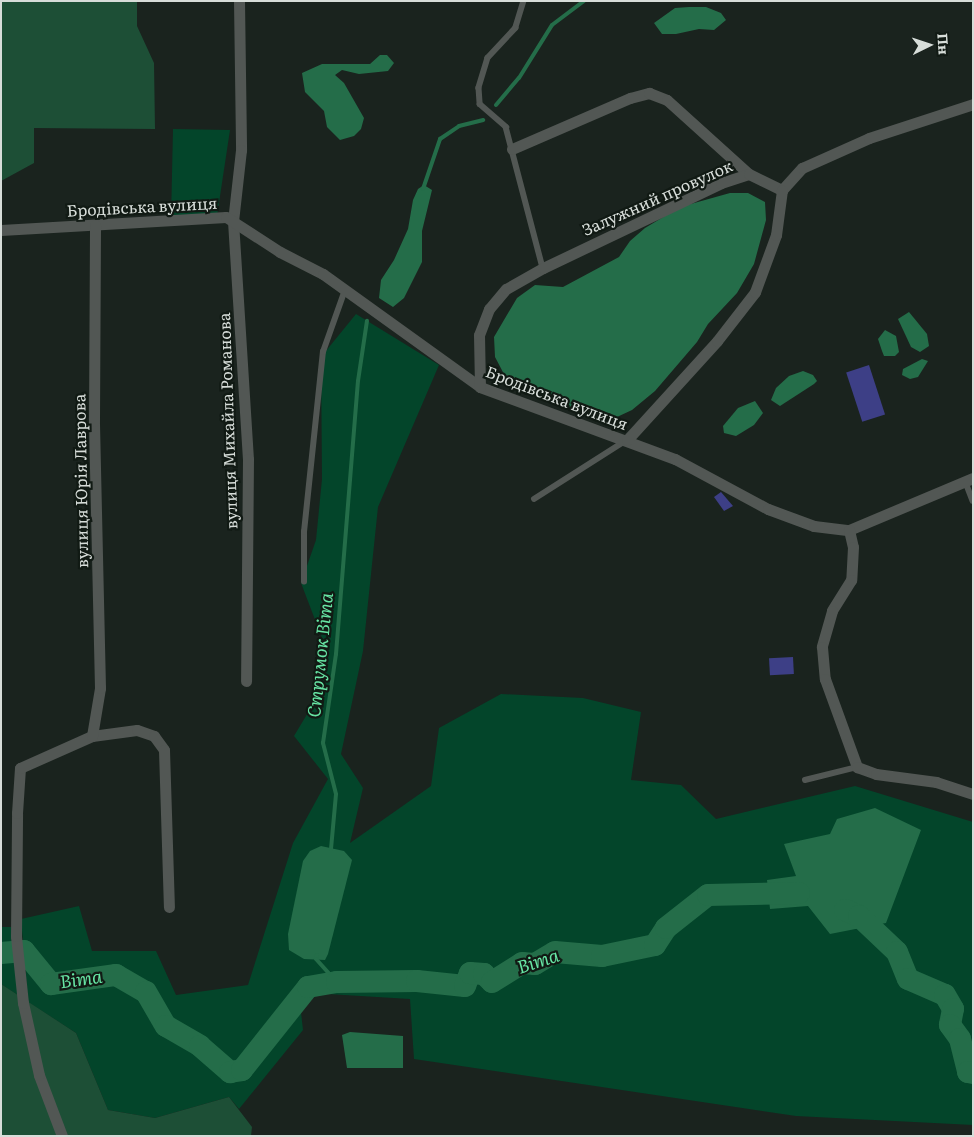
<!DOCTYPE html>
<html>
<head>
<meta charset="utf-8">
<style>
	body { margin:0 }
	#map { position:relative; width:974px; height:1137px; overflow:hidden; background:#1a231e; font-family:Literata,serif }
	div>[style] { position:absolute }
	.green>* { inset:0; background:#03452a }
	.forest>* { inset:0; background:#1d4f36 }
	.water>* { inset:0; background:#246d49 }
	.stream>* { height:4px; margin:-2px; padding:0 2px; transform-origin:2px; border-radius:2px; background:#246d49 }
	.river>* { height:22px; margin:-11px; padding:0 11px; transform-origin:11px; border-radius:11px; background:#246d49 }
	.building>* { inset:0; background:#3d3f86; transform-origin:0 0 }
	.service>* { height:5.5px; margin:-2.75px; padding:0 2.75px; transform-origin:2.75px; border-radius:2.75px; background:#525754 }
	.minor>* { height:11px; margin:-5.5px; padding:0 5.5px; transform-origin:5.5px; border-radius:5.5px; background:#525754 }
	span { translate:-50% -50%; white-space:nowrap; text-align:center; line-height:1.15; -webkit-text-stroke:4.5px #111a14; paint-order:stroke }
	.street-label { font-size:16px; color:#d7ddd9 }
	.water-label { font-size:18px; color:#67e5a4; font-style:italic }
	.frame { position:absolute; inset:0; border:2px solid #d7ddd9; pointer-events:none }
	.north { position:absolute; left:904px; top:20px; width:50px; height:50px; -webkit-text-stroke:4px #111a14; paint-order:stroke; rotate:86deg; font-size:14px; font-weight:700; line-height:20px; text-align:center; color:#d7ddd9 }
	.north::after { content:''; display:block; margin:auto; width:18px; height:22px; background:#d7ddd9; clip-path:polygon(50% 0,100% 100%,50% 72%,0 100%) }
</style>
</head>
<body>
<div id="map">
	<div class="green">
		<i style="clip-path:polygon(173px 129px,230px 130px,217px 216px,171px 219px)"></i>
		<i style="clip-path:polygon(356px 314px,439px 365px,378px 507px,363px 651px,341px 754px,363px 788px,350px 843px,431px 786px,439px 728px,501px 694px,583px 698px,641px 712px,631px 780px,681px 785px,716px 819px,855px 786px,973px 822px,973px 1125px,796px 1116px,414px 1059px,410px 999px,311px 993px,300px 1003px,303px 1030px,239px 1109px,229px 1097px,155px 1118px,108px 1110px,76px 1033px,28px 1002px,21px 919px,79px 906px,92px 951px,156px 951px,176px 995px,248px 985px,293px 843px,328px 779px,294px 736px,318px 696px,322px 638px,301px 583px,316px 540px,322px 479px,321px 357px)"></i>
		<i style="clip-path:polygon(1px 927px,11px 927px,19px 996px,1px 984px)"></i>
	</div>
	<div class="forest">
		<i style="clip-path:polygon(1px 1px,137px 1px,137px 26px,154px 63px,155px 129px,34px 128px,34px 163px,1px 181px)"></i>
		<i style="clip-path:polygon(1px 984px,76px 1033px,108px 1110px,155px 1118px,229px 1097px,252px 1127px,251px 1136px,1px 1136px)"></i>
	</div>
	<div class="water">
		<i style="clip-path:polygon(689px 7px,706px 7px,721px 13px,726px 20px,714px 30px,699px 29px,676px 34px,662px 34px,654px 23px,675px 8px)"></i>
		<i style="clip-path:polygon(380px 55px,387px 55px,394px 63px,388px 71px,359px 74px,342px 70px,335px 75px,344px 83px,364px 118px,361px 129px,354px 136px,340px 140px,327px 127px,324px 111px,305px 92px,302px 73px,322px 64px,370px 64px)"></i>
		<i style="clip-path:polygon(424px 185px,432px 190px,422px 231px,422px 262px,404px 298px,393px 307px,379px 298px,381px 280px,394px 260px,408px 229px,413px 200px,418px 189px)"></i>
		<i style="clip-path:polygon(730px 193px,748px 193px,765px 202px,766px 220px,754px 264px,737px 293px,708px 324px,697px 342px,655px 391px,632px 410px,617px 417px,590px 418px,505px 376px,495px 357px,494px 337px,517px 298px,535px 285px,563px 287px,619px 257px,630px 241px,645px 228px,680px 207px)"></i>
		<i style="clip-path:polygon(909px 312px,927px 334px,929px 346px,920px 352px,911px 347px,898px 319px)"></i>
		<i style="clip-path:polygon(885px 330px,896px 336px,899px 352px,895px 356px,884px 356px,882px 351px,878px 339px)"></i>
		<i style="clip-path:polygon(922px 359px,928px 361px,918px 377px,910px 379px,902px 375px,903px 369px)"></i>
		<i style="clip-path:polygon(803px 371px,813px 375px,817px 381px,814px 384px,780px 406px,771px 400px,776px 388px,789px 376px)"></i>
		<i style="clip-path:polygon(755px 401px,763px 413px,754px 425px,736px 436px,724px 433px,723px 426px,738px 408px)"></i>
		<i style="clip-path:polygon(875px 808px,921px 830px,886px 923px,830px 934px,808px 906px,770px 909px,767px 880px,796px 876px,784px 844px,830px 834px,837px 819px)"></i>
		<i style="clip-path:polygon(321px 846px,344px 851px,352px 860px,328px 954px,325px 960px,304px 959px,289px 950px,288px 934px,303px 861px,310px 851px)"></i>
		<i style="clip-path:polygon(350px 1032px,403px 1036px,403px 1068px,347px 1068px,342px 1035px)"></i>
	</div>
	<div class="stream">
		<i style="left:496px;top:105px;width:35px;rotate:-50deg"></i>
		<i style="left:519px;top:78px;width:62px;rotate:-58.1deg"></i>
		<i style="left:552px;top:25px;width:40px;rotate:-37deg"></i>
		<i style="left:423px;top:189px;width:53px;rotate:-71.2deg"></i>
		<i style="left:440px;top:139px;width:23px;rotate:-34deg"></i>
		<i style="left:459px;top:126px;width:25px;rotate:-14deg"></i>
		<i style="left:331px;top:849px;width:55px;rotate:-84.8deg"></i>
		<i style="left:336px;top:794px;width:53px;rotate:-104.3deg"></i>
		<i style="left:323px;top:743px;width:90px;rotate:-81.7deg"></i>
		<i style="left:336px;top:654px;width:274px;rotate:-85.4deg"></i>
		<i style="left:358px;top:381px;width:61px;rotate:-81.5deg"></i>
		<i style="left:317px;top:955px;width:4px;rotate:104deg"></i>
		<i style="left:316px;top:959px;width:31px;rotate:48deg"></i>
	</div>
	<div class="river">
		<i style="left:845px;top:910px;width:15px;rotate:23deg"></i>
		<i style="left:859px;top:916px;width:52px;rotate:43.5deg"></i>
		<i style="left:897px;top:952px;width:29px;rotate:68deg"></i>
		<i style="left:908px;top:979px;width:40px;rotate:23.4deg"></i>
		<i style="left:945px;top:995px;width:16px;rotate:60deg"></i>
		<i style="left:953px;top:1009px;width:16px;rotate:101deg"></i>
		<i style="left:950px;top:1025px;width:17px;rotate:54deg"></i>
		<i style="left:960px;top:1039px;width:34px;rotate:76deg"></i>
		<i style="left:968px;top:1072px;width:5px;rotate:11deg"></i>
		<i style="left:1px;top:953px;width:23px;rotate:-5deg"></i>
		<i style="left:24px;top:951px;width:43px;rotate:50.7deg"></i>
		<i style="left:51px;top:984px;width:66px;rotate:-7.9deg"></i>
		<i style="left:116px;top:975px;width:34px;rotate:30deg"></i>
		<i style="left:146px;top:992px;width:39px;rotate:60deg"></i>
		<i style="left:166px;top:1026px;width:39px;rotate:30deg"></i>
		<i style="left:200px;top:1046px;width:40px;rotate:41deg"></i>
		<i style="left:230px;top:1072px;width:12px;rotate:-9deg"></i>
		<i style="left:242px;top:1070px;width:106px;rotate:-51.5deg"></i>
		<i style="left:308px;top:987px;width:29px;rotate:-10deg"></i>
		<i style="left:337px;top:982px;width:80px;rotate:-0.7deg"></i>
		<i style="left:417px;top:981px;width:48px;rotate:5.9deg"></i>
		<i style="left:465px;top:986px;width:14px;rotate:-69deg"></i>
		<i style="left:470px;top:973px;width:14px;rotate:4deg"></i>
		<i style="left:484px;top:974px;width:11px;rotate:45deg"></i>
		<i style="left:492px;top:982px;width:36px;rotate:-32deg"></i>
		<i style="left:522px;top:963px;width:13px;rotate:4deg"></i>
		<i style="left:535px;top:964px;width:23px;rotate:-31deg"></i>
		<i style="left:555px;top:952px;width:47px;rotate:4.9deg"></i>
		<i style="left:602px;top:956px;width:54px;rotate:-11.7deg"></i>
		<i style="left:655px;top:945px;width:20px;rotate:-57deg"></i>
		<i style="left:666px;top:928px;width:53px;rotate:-38.2deg"></i>
		<i style="left:708px;top:895px;width:91px;rotate:-1.3deg"></i>
	</div>
	<div class="building">
		<i style="left:869px;top:365px;width:52px;height:24px;rotate:72deg"></i>
		<i style="clip-path:polygon(721px 492px,733px 506px,724px 511px,714px 497px)"></i>
		<i style="left:793px;top:657px;width:17px;height:24px;rotate:87deg"></i>
	</div>
	<div class="service">
		<i style="left:524px;top:1px;width:28px;rotate:107deg"></i>
		<i style="left:516px;top:28px;width:41px;rotate:133deg"></i>
		<i style="left:488px;top:58px;width:31px;rotate:107deg"></i>
		<i style="left:479px;top:88px;width:16px;rotate:86deg"></i>
		<i style="left:480px;top:104px;width:35px;rotate:41deg"></i>
		<i style="left:506px;top:127px;width:146px;rotate:75.3deg"></i>
		<i style="left:965px;top:480px;width:22px;rotate:69deg"></i>
		<i style="left:534px;top:499px;width:108px;rotate:-32.5deg"></i>
		<i style="left:304px;top:582px;width:50px;rotate:-90deg"></i>
		<i style="left:304px;top:532px;width:181px;rotate:-84deg"></i>
		<i style="left:323px;top:352px;width:66px;rotate:-70.5deg"></i>
		<i style="left:805px;top:780px;width:54px;rotate:-14deg"></i>
	</div>
	<div class="minor">
		<i style="left:239px;top:1px;width:149px;rotate:89.2deg"></i>
		<i style="left:241px;top:150px;width:71px;rotate:96.4deg"></i>
		<i style="left:233px;top:221px;width:238px;rotate:86.4deg"></i>
		<i style="left:248px;top:459px;width:222px;rotate:90.5deg"></i>
		<i style="left:512px;top:149px;width:129px;rotate:-23.4deg"></i>
		<i style="left:630px;top:98px;width:20px;rotate:-15deg"></i>
		<i style="left:649px;top:93px;width:19px;rotate:21deg"></i>
		<i style="left:667px;top:100px;width:110px;rotate:42.1deg"></i>
		<i style="left:1px;top:230px;width:225px;rotate:-3.3deg"></i>
		<i style="left:226px;top:217px;width:64px;rotate:32.9deg"></i>
		<i style="left:280px;top:252px;width:48px;rotate:27.1deg"></i>
		<i style="left:323px;top:274px;width:193px;rotate:35.7deg"></i>
		<i style="left:480px;top:387px;width:208px;rotate:20.3deg"></i>
		<i style="left:675px;top:459px;width:106px;rotate:28.3deg"></i>
		<i style="left:768px;top:509px;width:49px;rotate:20.3deg"></i>
		<i style="left:814px;top:526px;width:35px;rotate:7deg"></i>
		<i style="left:849px;top:530px;width:134px;rotate:-22.8deg"></i>
		<i style="left:480px;top:387px;width:52px;rotate:-91.1deg"></i>
		<i style="left:479px;top:335px;width:28px;rotate:-69deg"></i>
		<i style="left:489px;top:309px;width:26px;rotate:-50deg"></i>
		<i style="left:506px;top:289px;width:43px;rotate:-29.6deg"></i>
		<i style="left:543px;top:268px;width:197px;rotate:-25.5deg"></i>
		<i style="left:721px;top:183px;width:29px;rotate:-18deg"></i>
		<i style="left:749px;top:174px;width:37px;rotate:26deg"></i>
		<i style="left:782px;top:190px;width:30px;rotate:-48deg"></i>
		<i style="left:802px;top:168px;width:73px;rotate:-24.1deg"></i>
		<i style="left:869px;top:138px;width:109px;rotate:-18.1deg"></i>
		<i style="left:627px;top:440px;width:134px;rotate:-47.7deg"></i>
		<i style="left:717px;top:341px;width:62px;rotate:-52.2deg"></i>
		<i style="left:755px;top:292px;width:61px;rotate:-69.8deg"></i>
		<i style="left:776px;top:235px;width:45px;rotate:-82.4deg"></i>
		<i style="left:849px;top:530px;width:17px;rotate:77deg"></i>
		<i style="left:853px;top:547px;width:33px;rotate:93deg"></i>
		<i style="left:851px;top:580px;width:36px;rotate:122deg"></i>
		<i style="left:832px;top:611px;width:37px;rotate:106deg"></i>
		<i style="left:822px;top:647px;width:32px;rotate:85deg"></i>
		<i style="left:825px;top:679px;width:94px;rotate:70deg"></i>
		<i style="left:857px;top:767px;width:20px;rotate:20deg"></i>
		<i style="left:876px;top:774px;width:61px;rotate:7.6deg"></i>
		<i style="left:936px;top:782px;width:39px;rotate:18deg"></i>
		<i style="left:92px;top:736px;width:45px;rotate:-7.6deg"></i>
		<i style="left:137px;top:730px;width:18px;rotate:19deg"></i>
		<i style="left:154px;top:736px;width:17px;rotate:54deg"></i>
		<i style="left:164px;top:750px;width:157px;rotate:88.2deg"></i>
		<i style="left:62px;top:1136px;width:65px;rotate:-110.7deg"></i>
		<i style="left:39px;top:1075px;width:74px;rotate:-102.5deg"></i>
		<i style="left:23px;top:1003px;width:67px;rotate:-96deg"></i>
		<i style="left:16px;top:936px;width:123px;rotate:-89.5deg"></i>
		<i style="left:17px;top:813px;width:45px;rotate:-86.2deg"></i>
		<i style="left:20px;top:768px;width:79px;rotate:-24deg"></i>
		<i style="left:92px;top:736px;width:49px;rotate:-80.5deg"></i>
		<i style="left:100px;top:688px;width:267px;rotate:-91.3deg"></i>
		<i style="left:94px;top:421px;width:196px;rotate:-89.7deg"></i>
	</div>
	<div class="street-label">
		<span style="left:657px;top:197px;rotate:-24deg">Залужний провулок</span>
		<span style="left:142px;top:206px;rotate:-3deg">Бродівська вулиця</span>
		<span style="left:557px;top:397px;rotate:21deg">Бродівська вулиця</span>
		<span style="left:227px;top:421px;rotate:-92deg">вулиця Михайла Романова</span>
		<span style="left:80px;top:481px;rotate:-91deg">вулиця Юрія Лаврова</span>
	</div>
	<div class="water-label">
		<span style="left:320px;top:655px;rotate:-84deg">Струмок Віта</span>
		<span style="left:538px;top:961px;rotate:-18deg">Віта</span>
		<span style="left:81px;top:979px;rotate:-8deg">Віта</span>
	</div>
	<div class="frame"></div>
	<div class="north">Пн</div>
</div>
</body>
</html>
